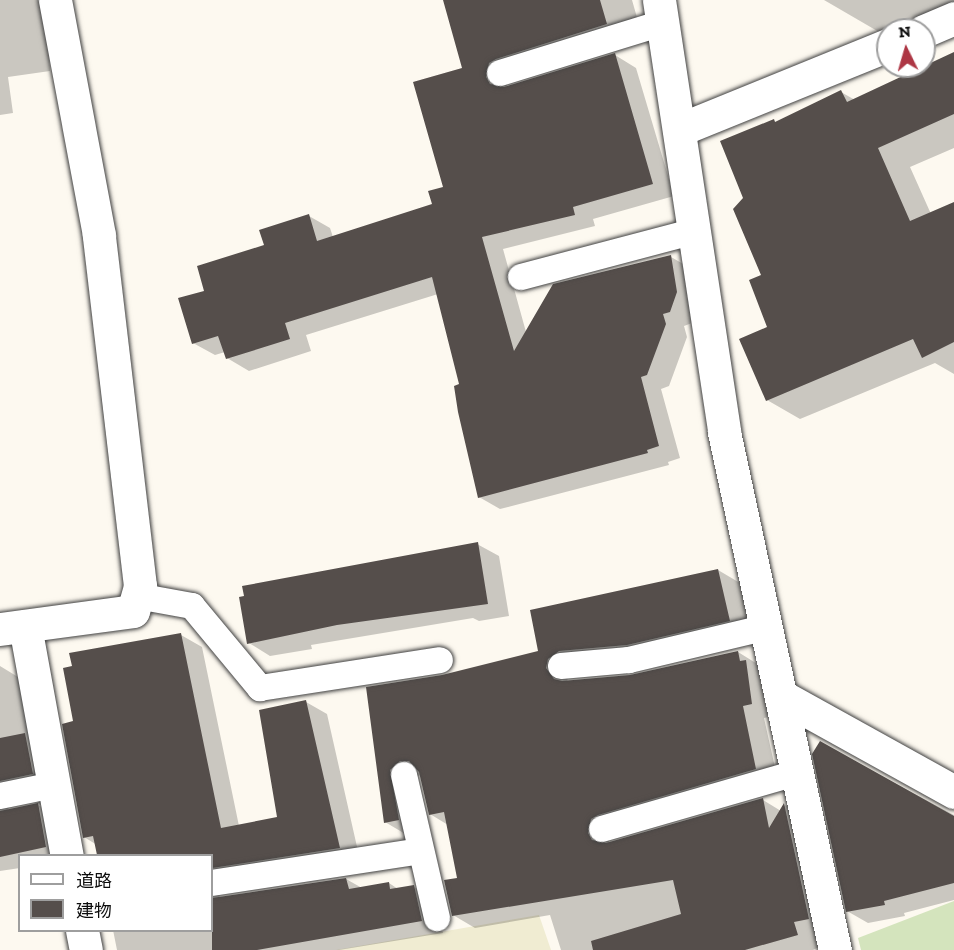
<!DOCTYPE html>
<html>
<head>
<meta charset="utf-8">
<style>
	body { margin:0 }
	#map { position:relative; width:954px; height:950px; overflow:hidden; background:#fdf9f0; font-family:"Zilla Slab","Noto Sans JP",serif }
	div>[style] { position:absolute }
	.farmland>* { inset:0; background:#f0ecd2 }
	.green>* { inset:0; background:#d4e4bd }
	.shadow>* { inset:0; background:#0003 }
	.building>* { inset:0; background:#554e4b }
	.roads { filter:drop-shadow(0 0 2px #404040) drop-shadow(0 0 2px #404040) }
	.lane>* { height:26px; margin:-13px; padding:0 13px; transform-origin:13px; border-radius:13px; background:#fff }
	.street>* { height:33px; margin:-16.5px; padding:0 16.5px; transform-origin:16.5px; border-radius:16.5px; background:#fff }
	span { translate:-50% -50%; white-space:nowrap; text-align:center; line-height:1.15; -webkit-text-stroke:6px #fff; paint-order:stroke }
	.legend { position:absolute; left:18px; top:854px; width:195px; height:78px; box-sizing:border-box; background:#fff; border:2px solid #9e9e9e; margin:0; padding:8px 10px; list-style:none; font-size:18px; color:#0d0d0d }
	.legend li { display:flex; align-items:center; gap:12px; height:30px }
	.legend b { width:30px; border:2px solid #9e9e9e }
	.north { position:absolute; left:876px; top:18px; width:60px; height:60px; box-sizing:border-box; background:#fff; border:2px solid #9e9e9e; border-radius:50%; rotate:355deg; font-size:16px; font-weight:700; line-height:24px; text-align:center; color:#0d0d0d }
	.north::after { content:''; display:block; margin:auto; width:21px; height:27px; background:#ad3644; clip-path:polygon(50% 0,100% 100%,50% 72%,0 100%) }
</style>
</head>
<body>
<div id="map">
	<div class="farmland">
		<i style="clip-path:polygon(539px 915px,551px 950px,336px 950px)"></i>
	</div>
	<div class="green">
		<i style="clip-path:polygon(954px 901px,954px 950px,861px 950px,858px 938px)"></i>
	</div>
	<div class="shadow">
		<i style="clip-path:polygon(0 0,46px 0,50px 71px,8px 77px,13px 113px,0 115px)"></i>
		<i style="clip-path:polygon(444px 0,632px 0,638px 21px,507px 82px,507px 88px,615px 55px,636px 68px,674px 196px,593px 219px,595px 226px,503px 249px,526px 332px,671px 257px,692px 269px,692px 323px,684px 326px,687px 337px,669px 386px,661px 389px,680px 458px,668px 462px,669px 465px,500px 509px,479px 497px,461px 386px,438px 294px,306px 335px,311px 351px,249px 371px,227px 358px,225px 352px,215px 355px,193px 343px,206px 292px,309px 216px,330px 228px,333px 237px,434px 205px,445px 188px,464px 69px)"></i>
		<i style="clip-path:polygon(824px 0,954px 0,954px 3px,879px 32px)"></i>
		<i style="clip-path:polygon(954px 56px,954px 148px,910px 167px,931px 214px,954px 203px,954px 374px,935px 363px,800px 419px,767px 400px,769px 328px,763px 276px,745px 199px,774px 121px,777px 123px,841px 92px,855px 100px)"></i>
		<i style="clip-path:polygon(477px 544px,499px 556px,509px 616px,479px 621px,473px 618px,311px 645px,312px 649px,270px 656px,249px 643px,245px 598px)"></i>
		<i style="clip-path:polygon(718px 570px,740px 583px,751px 633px,569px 672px,567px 682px,631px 676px,738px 652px,759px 665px,773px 716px,764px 718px,778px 781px,609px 837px,609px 844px,763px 800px,781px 811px,785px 805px,806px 817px,819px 947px,813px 950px,561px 950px,550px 915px,475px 928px,453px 915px,459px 879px,448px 825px,430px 814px,421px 774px,411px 783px,407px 835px,385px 822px,368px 688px,443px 676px,540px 652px)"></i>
		<i style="clip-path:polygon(181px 635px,202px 647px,239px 826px,279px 818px,306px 702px,327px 714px,360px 860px,218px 890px,220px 898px,346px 879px,362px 888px,389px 883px,398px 889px,414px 887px,435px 899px,443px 933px,339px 950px,117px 950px,113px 930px,212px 930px,212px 856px,99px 856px,97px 845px,84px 837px,75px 722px)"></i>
		<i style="clip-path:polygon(0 666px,18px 677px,54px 786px,12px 796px,8px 810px,38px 805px,60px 818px,67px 856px,20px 856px,20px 868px,0 871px)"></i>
		<i style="clip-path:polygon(820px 743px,954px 815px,954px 900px,904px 913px,905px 916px,868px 923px,847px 911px)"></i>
	</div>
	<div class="building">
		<i style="clip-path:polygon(443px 0,600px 0,607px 24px,496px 59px,489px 63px,486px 77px,490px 84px,504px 87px,615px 53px,653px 184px,573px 207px,575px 215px,482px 237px,514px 351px,553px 284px,671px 255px,677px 292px,670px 312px,663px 314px,666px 324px,647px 375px,641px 377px,659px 446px,647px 450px,648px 453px,478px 498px,458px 412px,454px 386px,459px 384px,432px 277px,285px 323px,290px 339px,226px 359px,218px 336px,192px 344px,178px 298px,204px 291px,197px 266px,264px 245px,259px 230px,309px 214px,317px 241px,432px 204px,428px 191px,443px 187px,413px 82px,462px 68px)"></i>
		<i style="clip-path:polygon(954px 52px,954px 114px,878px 148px,910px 221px,954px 202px,954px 342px,922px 358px,913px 339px,766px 401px,739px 339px,767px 327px,749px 280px,761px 275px,733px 209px,743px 198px,720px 141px,774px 119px,775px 122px,841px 90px,847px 102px)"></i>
		<i style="clip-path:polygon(478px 542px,488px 604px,337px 625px,247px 644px,239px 597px,244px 596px,242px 586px)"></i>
		<i style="clip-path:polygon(718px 569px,730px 621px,627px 645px,559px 651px,548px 659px,546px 668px,554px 679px,562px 681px,630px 675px,738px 651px,740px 661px,746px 660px,752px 704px,743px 706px,756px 769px,598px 815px,591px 819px,588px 833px,592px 840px,606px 843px,763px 798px,769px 828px,784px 803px,809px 919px,794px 922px,798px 935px,745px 950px,593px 950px,591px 941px,681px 914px,673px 880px,452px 916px,444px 880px,457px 878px,444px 812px,429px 815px,419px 772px,409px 761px,400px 761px,390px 770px,399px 820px,384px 823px,366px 687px,442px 675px,538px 651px,530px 610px)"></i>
		<i style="clip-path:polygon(181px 633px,221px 828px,277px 817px,259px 710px,306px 700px,340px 848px,212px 868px,212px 855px,97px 855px,93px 836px,83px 838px,62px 724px,73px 721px,63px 668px,72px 666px,69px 653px)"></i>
		<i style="clip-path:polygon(25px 733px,33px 774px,0 781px,0 738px)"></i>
		<i style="clip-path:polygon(820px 741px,954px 816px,954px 883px,884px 901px,885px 905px,846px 912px,812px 754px)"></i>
		<i style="clip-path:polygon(38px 803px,46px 847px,0 857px,0 811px)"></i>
		<i style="clip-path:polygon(346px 878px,349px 889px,389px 882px,390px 889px,414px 885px,422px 921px,257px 950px,212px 950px,212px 898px)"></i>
	</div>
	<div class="roads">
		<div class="lane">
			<i style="left:500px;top:73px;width:170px;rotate:-17.1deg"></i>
			<i style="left:521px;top:277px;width:180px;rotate:-14.8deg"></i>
			<i style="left:137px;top:596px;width:56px;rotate:10.3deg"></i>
			<i style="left:192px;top:606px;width:107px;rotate:50.3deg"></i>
			<i style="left:260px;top:688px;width:182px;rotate:-8.8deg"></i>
			<i style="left:561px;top:666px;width:68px;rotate:-5deg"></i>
			<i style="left:629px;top:660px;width:142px;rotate:-13.4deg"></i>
			<i style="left:404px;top:775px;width:147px;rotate:77deg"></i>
			<i style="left:0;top:796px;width:55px;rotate:-11.5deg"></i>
			<i style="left:602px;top:829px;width:202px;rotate:-16.1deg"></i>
			<i style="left:212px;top:883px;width:211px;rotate:-8.7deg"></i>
		</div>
		<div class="street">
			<i style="left:659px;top:0;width:437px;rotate:81.4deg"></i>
			<i style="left:724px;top:432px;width:530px;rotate:77.91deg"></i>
			<i style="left:924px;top:31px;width:33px;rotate:-23deg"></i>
			<i style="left:681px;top:129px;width:223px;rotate:-22.1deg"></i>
			<i style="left:25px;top:626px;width:234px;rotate:79.7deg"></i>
			<i style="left:0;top:629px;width:134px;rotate:-7.7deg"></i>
			<i style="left:133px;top:611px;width:26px;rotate:-74deg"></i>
			<i style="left:140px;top:586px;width:353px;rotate:-96.7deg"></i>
			<i style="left:99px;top:235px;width:239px;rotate:-100.6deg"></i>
			<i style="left:781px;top:696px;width:198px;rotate:29deg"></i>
			<i style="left:82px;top:930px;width:20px;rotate:79deg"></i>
		</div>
	</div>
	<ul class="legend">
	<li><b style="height:8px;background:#fff"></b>道路</li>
	<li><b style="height:16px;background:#554e4b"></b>建物</li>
	</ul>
	<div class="north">N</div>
</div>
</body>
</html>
